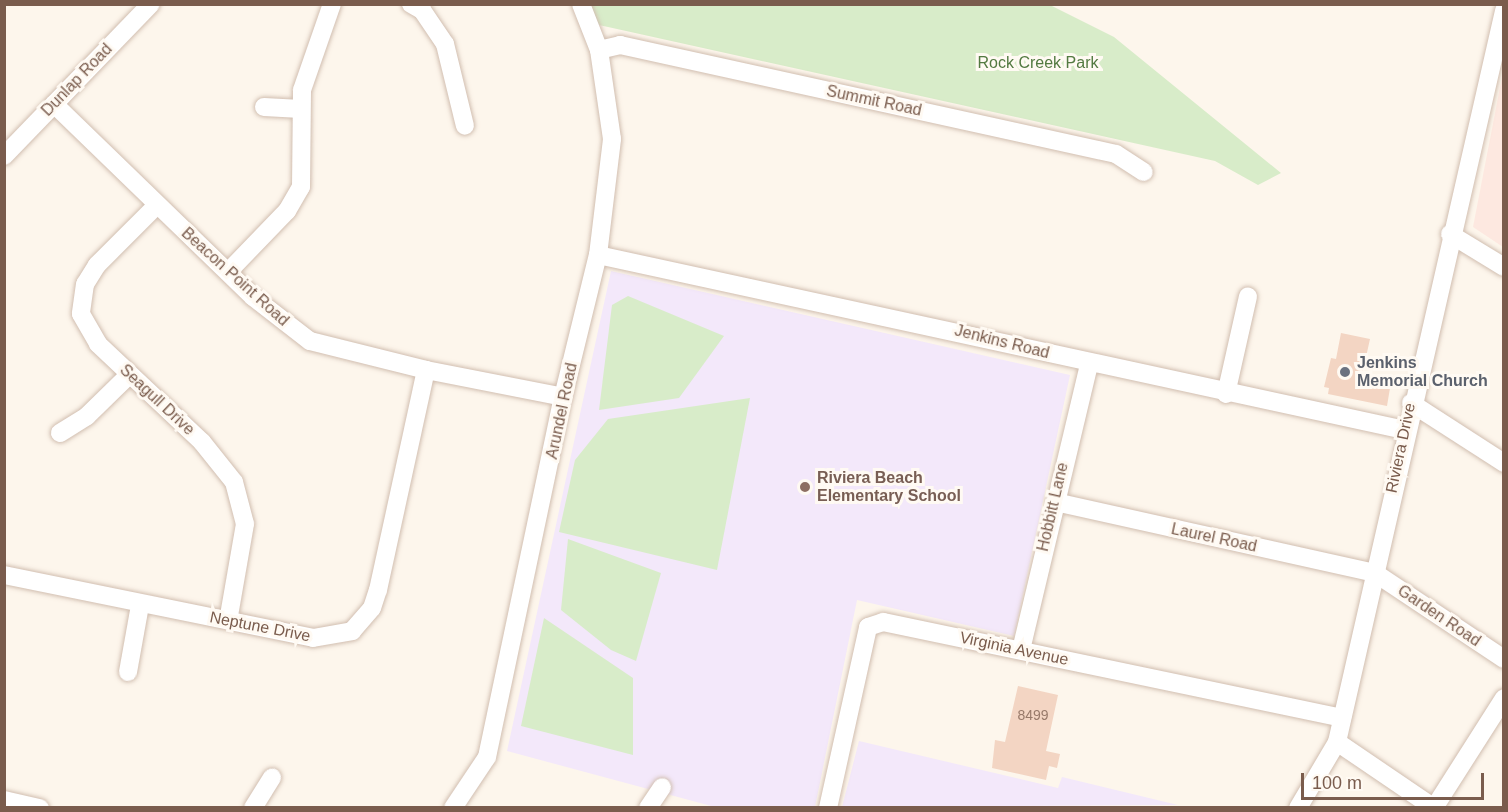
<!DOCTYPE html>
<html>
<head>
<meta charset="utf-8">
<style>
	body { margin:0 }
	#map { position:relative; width:1508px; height:812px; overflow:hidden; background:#fdf6ec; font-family:Helvetica,sans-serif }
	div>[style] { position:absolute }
	.commercial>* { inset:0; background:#fde8e0 }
	.education>* { inset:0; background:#f3e8fa }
	.green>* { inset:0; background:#d8ecc9 }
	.building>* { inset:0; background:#f3d5c3 }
	.roads { filter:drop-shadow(0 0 2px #d1beb0) drop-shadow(0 0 2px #d1beb0) }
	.minor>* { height:18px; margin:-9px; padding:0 9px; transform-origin:9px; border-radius:9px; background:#fff }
	.dots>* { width:16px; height:16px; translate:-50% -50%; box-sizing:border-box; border:3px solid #fffaf3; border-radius:50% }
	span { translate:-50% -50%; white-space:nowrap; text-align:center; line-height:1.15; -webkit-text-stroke:6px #fffaf3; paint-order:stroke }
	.number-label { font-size:14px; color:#987a6a }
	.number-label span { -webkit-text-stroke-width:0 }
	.park-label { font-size:16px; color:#537a41 }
	.street-label { font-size:16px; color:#7a5c4d }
	.worship-label { font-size:16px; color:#5b616d; font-weight:700 }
	.left { translate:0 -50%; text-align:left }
	.education-label { font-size:16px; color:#785e54; font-weight:700 }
	.frame { position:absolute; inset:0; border:6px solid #7a5c4d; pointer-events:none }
	.scale { position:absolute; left:1301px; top:773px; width:183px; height:27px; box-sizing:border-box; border:3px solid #7a5c4d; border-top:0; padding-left:8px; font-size:18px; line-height:21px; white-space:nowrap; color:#7a5c4d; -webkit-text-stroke:4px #fffaf3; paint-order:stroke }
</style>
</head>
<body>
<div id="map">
	<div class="commercial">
		<i style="clip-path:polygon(1503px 72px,1503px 247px,1473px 227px)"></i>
	</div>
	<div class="education">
		<i style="clip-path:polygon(611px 271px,1070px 375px,1014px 636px,857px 600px,815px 807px,715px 807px,507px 751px)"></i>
		<i style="clip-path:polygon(859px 741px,1058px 788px,1062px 777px,1178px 805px,842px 807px)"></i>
	</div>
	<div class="green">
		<i style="clip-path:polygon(587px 5px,1050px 5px,1114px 37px,1281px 173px,1258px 185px,1215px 161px,599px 25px)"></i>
		<i style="clip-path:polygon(628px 296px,724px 336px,679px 398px,599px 410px,612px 305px)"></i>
		<i style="clip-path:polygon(750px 398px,717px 570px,559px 532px,575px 460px,608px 419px)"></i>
		<i style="clip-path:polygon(568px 539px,661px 573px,636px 661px,611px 650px,561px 610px)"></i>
		<i style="clip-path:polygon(544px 618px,633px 678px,633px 755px,521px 726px)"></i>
	</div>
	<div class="building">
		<i style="clip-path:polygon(1341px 333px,1370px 339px,1362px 375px,1366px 376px,1365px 383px,1390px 388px,1387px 406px,1328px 394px,1329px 388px,1324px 387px,1331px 358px,1336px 359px)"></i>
		<i style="clip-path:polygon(1018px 686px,1058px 695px,1046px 751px,1060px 754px,1057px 768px,1049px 766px,1046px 780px,992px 768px,995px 740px,1005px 742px)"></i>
	</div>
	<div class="roads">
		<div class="minor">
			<i style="left:411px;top:4px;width:13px;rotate:29deg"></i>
			<i style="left:422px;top:10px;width:41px;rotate:55.9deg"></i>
			<i style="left:445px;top:44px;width:84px;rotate:76.3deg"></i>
			<i style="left:599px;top:50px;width:22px;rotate:-13deg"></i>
			<i style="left:620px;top:45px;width:508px;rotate:12.39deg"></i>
			<i style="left:1116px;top:154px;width:33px;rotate:33deg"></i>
			<i style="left:54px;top:104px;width:277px;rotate:44.1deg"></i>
			<i style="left:253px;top:297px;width:72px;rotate:37.7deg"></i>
			<i style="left:310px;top:341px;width:120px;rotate:14deg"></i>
			<i style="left:426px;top:370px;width:140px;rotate:11.1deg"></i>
			<i style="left:264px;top:107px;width:37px;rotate:3deg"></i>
			<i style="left:4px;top:156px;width:211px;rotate:-46deg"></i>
			<i style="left:157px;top:205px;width:85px;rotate:135deg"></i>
			<i style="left:97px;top:265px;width:22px;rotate:122deg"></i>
			<i style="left:85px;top:284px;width:30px;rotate:98deg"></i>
			<i style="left:81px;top:314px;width:34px;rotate:60deg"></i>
			<i style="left:98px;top:344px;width:143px;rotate:43.3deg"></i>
			<i style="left:202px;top:442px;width:51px;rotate:51.3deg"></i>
			<i style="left:234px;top:482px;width:43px;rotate:75.3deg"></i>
			<i style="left:245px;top:524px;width:98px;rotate:99.9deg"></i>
			<i style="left:1450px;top:234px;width:63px;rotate:31.4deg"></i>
			<i style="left:598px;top:255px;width:826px;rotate:12.24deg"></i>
			<i style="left:228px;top:272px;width:85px;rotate:-46deg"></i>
			<i style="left:287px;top:211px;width:28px;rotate:-60deg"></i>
			<i style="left:301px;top:187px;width:97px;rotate:-89.4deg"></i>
			<i style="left:302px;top:90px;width:91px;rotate:-70.8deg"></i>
			<i style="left:1226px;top:394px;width:100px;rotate:-77.3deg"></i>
			<i style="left:1411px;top:403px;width:111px;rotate:32.8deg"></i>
			<i style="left:60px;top:433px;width:32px;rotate:-32deg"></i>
			<i style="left:87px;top:416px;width:59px;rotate:-44.3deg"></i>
			<i style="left:1055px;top:502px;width:328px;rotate:12.5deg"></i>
			<i style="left:1375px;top:573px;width:155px;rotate:33.7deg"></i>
			<i style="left:4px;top:575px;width:315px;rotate:11.5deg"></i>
			<i style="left:313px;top:638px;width:40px;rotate:-10deg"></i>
			<i style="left:352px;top:631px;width:30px;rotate:-49deg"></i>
			<i style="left:372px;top:608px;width:19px;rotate:-72deg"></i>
			<i style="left:378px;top:590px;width:225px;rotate:-77.7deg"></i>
			<i style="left:1021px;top:650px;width:294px;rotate:-76.6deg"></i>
			<i style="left:128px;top:672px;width:68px;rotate:-79.8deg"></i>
			<i style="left:1337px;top:742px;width:117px;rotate:34.2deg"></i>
			<i style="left:4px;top:800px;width:37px;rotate:13deg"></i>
			<i style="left:253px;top:808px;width:36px;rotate:-58deg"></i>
			<i style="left:453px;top:808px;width:61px;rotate:-56.3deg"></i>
			<i style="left:487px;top:757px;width:368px;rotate:-78.1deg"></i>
			<i style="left:563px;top:397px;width:146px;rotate:-76.2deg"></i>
			<i style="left:598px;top:255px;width:117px;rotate:-83.1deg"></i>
			<i style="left:612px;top:139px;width:90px;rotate:-98.3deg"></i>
			<i style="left:599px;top:50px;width:49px;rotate:-111.4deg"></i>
			<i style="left:648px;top:808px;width:25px;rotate:-56deg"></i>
			<i style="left:828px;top:808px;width:185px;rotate:-77.5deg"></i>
			<i style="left:868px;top:627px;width:16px;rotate:-18deg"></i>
			<i style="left:883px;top:622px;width:469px;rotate:11.8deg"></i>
			<i style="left:1298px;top:808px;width:77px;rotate:-59.4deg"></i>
			<i style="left:1337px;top:742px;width:750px;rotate:-77.13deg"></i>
			<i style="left:1434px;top:808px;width:130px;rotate:-57.5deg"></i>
		</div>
	</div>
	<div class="dots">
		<i style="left:1345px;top:372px;background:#6b7280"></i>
		<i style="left:805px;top:487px;background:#8d6e63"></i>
	</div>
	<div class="number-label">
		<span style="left:1033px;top:715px">8499</span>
	</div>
	<div class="park-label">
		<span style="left:1038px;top:63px">Rock Creek Park</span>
	</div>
	<div class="street-label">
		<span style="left:77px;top:80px;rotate:-46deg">Dunlap Road</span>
		<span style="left:874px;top:101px;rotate:12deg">Summit Road</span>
		<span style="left:235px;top:277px;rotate:42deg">Beacon Point Road</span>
		<span style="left:1002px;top:342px;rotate:14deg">Jenkins Road</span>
		<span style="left:157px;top:400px;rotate:43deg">Seagull Drive</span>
		<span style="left:562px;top:411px;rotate:-78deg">Arundel Road</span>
		<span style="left:1401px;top:448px;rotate:-78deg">Riviera Drive</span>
		<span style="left:1053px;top:507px;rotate:-77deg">Hobbitt Lane</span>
		<span style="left:1214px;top:538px;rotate:12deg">Laurel Road</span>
		<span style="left:1439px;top:616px;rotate:34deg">Garden Road</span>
		<span style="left:260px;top:627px;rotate:11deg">Neptune Drive</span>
		<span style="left:1014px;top:649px;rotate:12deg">Virginia Avenue</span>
	</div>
	<div class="worship-label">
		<span class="left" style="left:1357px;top:372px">Jenkins<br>Memorial Church</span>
	</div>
	<div class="education-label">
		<span class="left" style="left:817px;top:487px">Riviera Beach<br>Elementary School</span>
	</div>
	<div class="frame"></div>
	<div class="scale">100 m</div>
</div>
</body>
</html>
